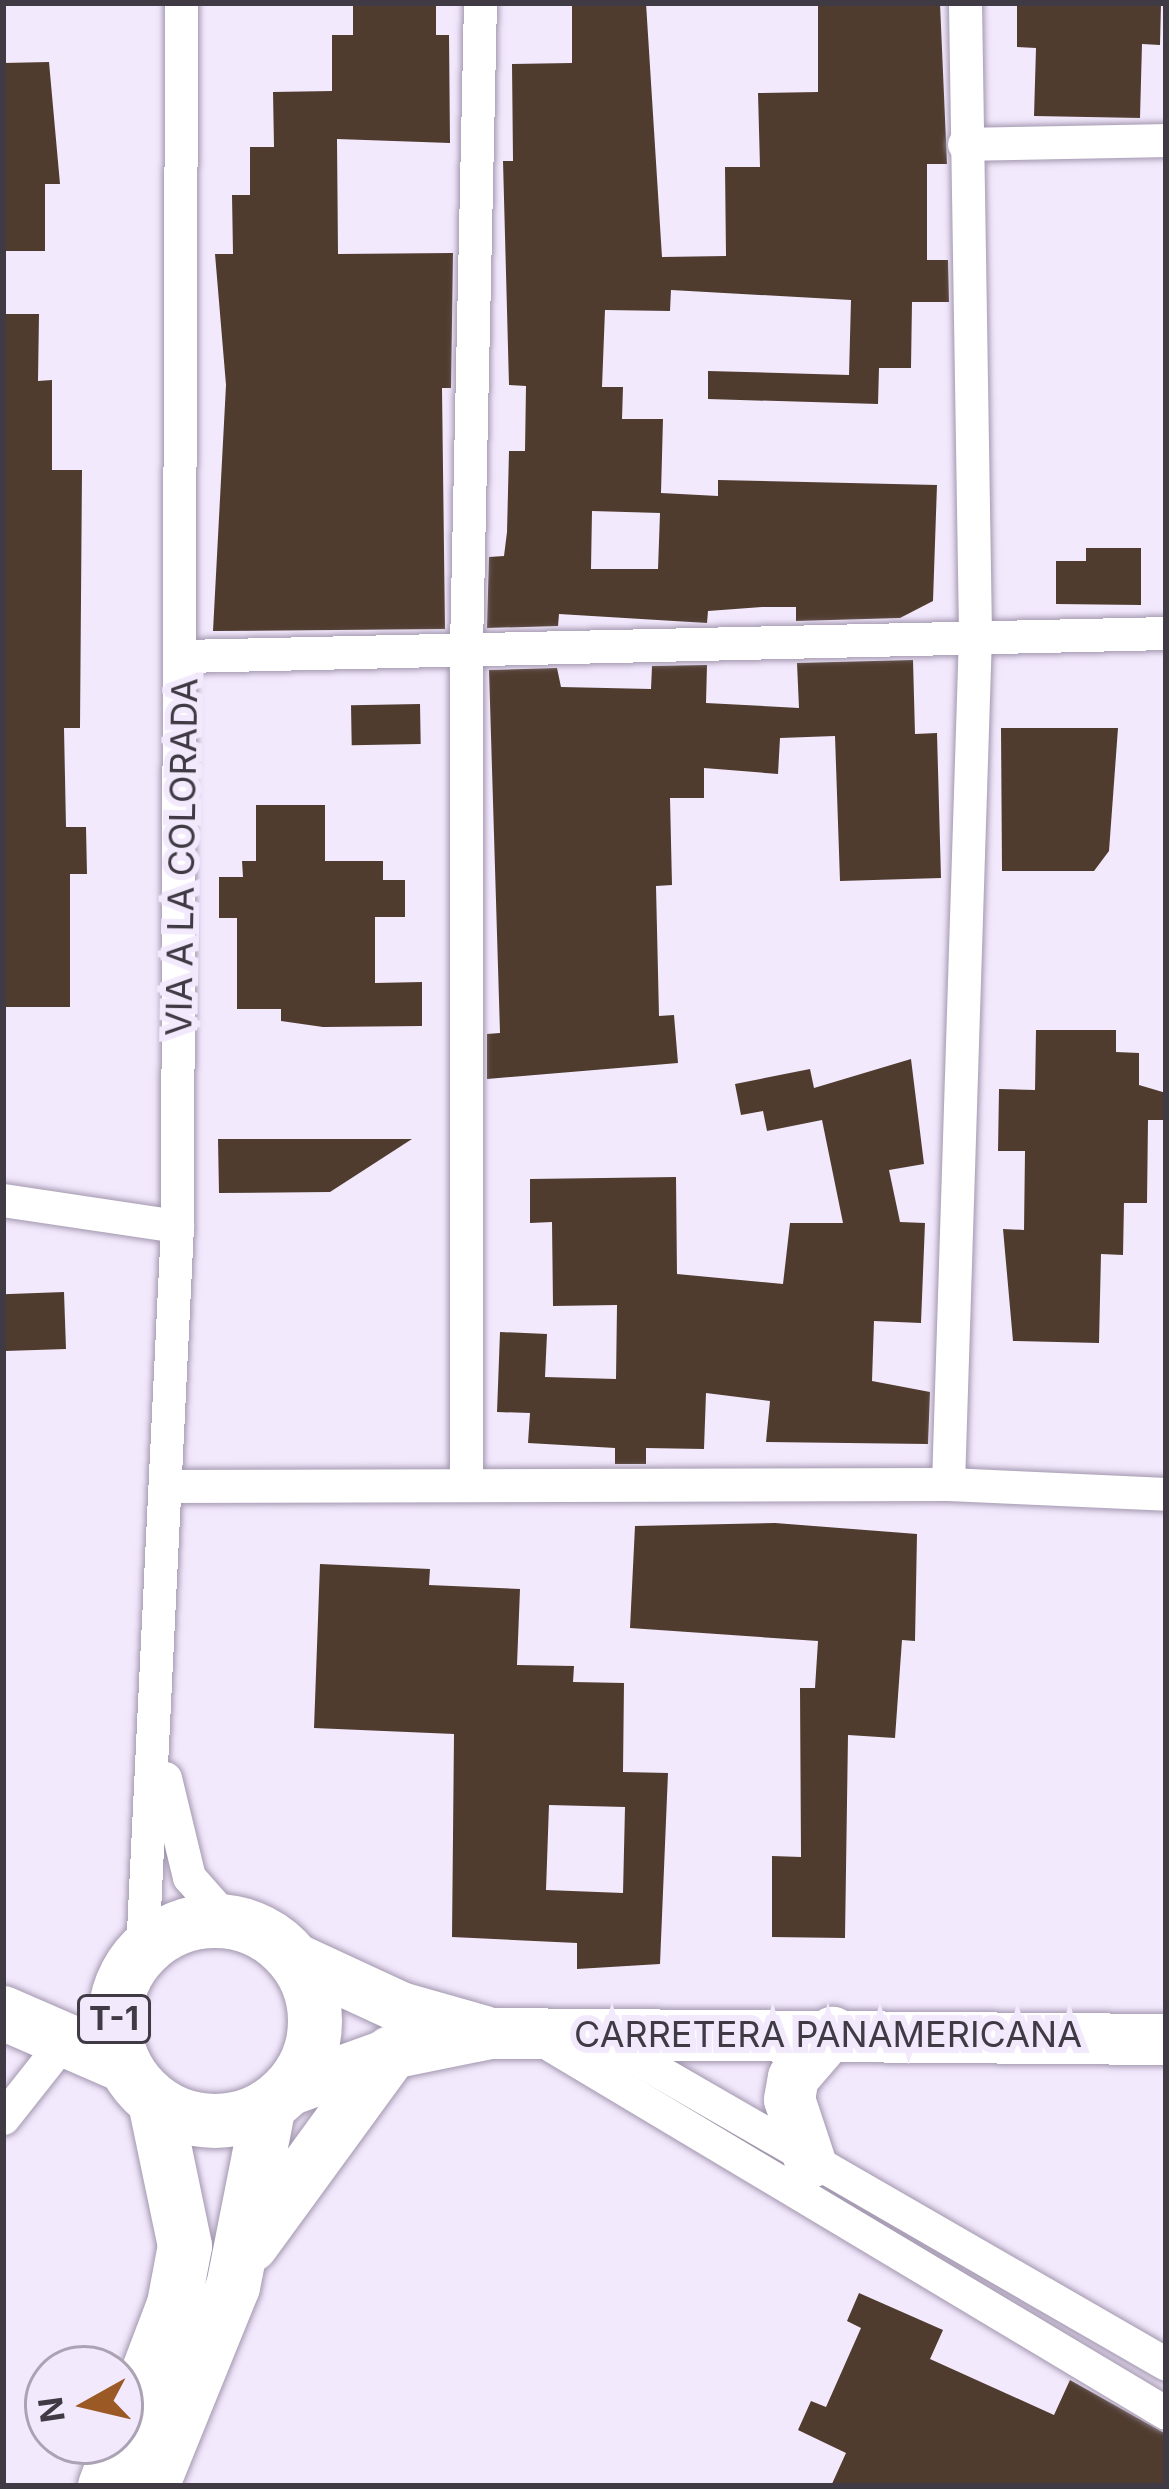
<!DOCTYPE html>
<html>
<head>
<meta charset="utf-8">
<style>
	body { margin:0 }
	#map { position:relative; width:1169px; height:2489px; overflow:hidden; background:#f3e9fd; font-family:Inter,sans-serif }
	div>[style] { position:absolute }
	.building>* { inset:0; background:#503c2f; transform-origin:0 0 }
	.roads { filter:drop-shadow(0 0 3px #a297ae) drop-shadow(0 0 3px #a297ae) }
	.minor>* { height:33px; margin:-16.5px; padding:0 16.5px; transform-origin:16.5px; border-radius:16.5px; background:#fff }
	.primary>* { height:51px; margin:-25.5px; padding:0 25.5px; transform-origin:25.5px; border-radius:25.5px; background:#fff }
	.trunk>* { height:54px; margin:-27px; padding:0 27px; transform-origin:27px; border-radius:27px; background:#fff }
	.trunk>.ring { margin:-27px; padding:0; box-sizing:content-box; background:none; border:54px solid #fff; border-radius:50% }
	span { translate:-50% -50%; white-space:nowrap; text-align:center; line-height:1.15; -webkit-text-stroke:12px #f3e9fd; paint-order:stroke }
	.shield-label span { padding:3px 9px; background:#f3e9fd; border:3px solid; border-radius:9px; -webkit-text-stroke-width:0 }
	.shield-label { font-size:33px; color:#3f3a44; font-weight:700 }
	.street-label { font-size:36px; color:#3f3a44 }
	.frame { position:absolute; inset:0; border:6px solid #3f3a44; pointer-events:none }
	.north { position:absolute; left:24px; top:2345px; width:120px; height:120px; box-sizing:border-box; background:#f3e9fd; border:3px solid #aba3b3; border-radius:50%; rotate:262deg; font-size:33px; font-weight:700; line-height:48px; text-align:center; color:#3f3a44 }
	.north::after { content:''; display:block; margin:auto; width:42px; height:54px; background:#9b5a25; clip-path:polygon(50% 0,100% 100%,50% 72%,0 100%) }
</style>
</head>
<body>
<div id="map">
	<div class="building">
		<i style="clip-path:polygon(353px 3px,436px 3px,436px 35px,449px 35px,450px 143px,337px 139px,338px 254px,453px 253px,451px 388px,442px 388px,445px 629px,213px 631px,226px 385px,215px 254px,233px 254px,232px 195px,250px 195px,250px 147px,274px 147px,273px 92px,332px 91px,332px 35px,353px 35px)"></i>
		<i style="clip-path:polygon(evenodd,572px 3px,646px 3px,662px 257px,726px 256px,725px 167px,760px 167px,758px 93px,818px 92px,818px 3px,940px 3px,947px 164px,927px 164px,927px 260px,948px 260px,949px 302px,912px 302px,911px 368px,879px 368px,878px 404px,708px 399px,708px 371px,849px 375px,851px 300px,671px 290px,670px 311px,605px 310px,602px 387px,623px 387px,622px 419px,663px 419px,661px 493px,718px 496px,718px 480px,937px 485px,933px 601px,900px 618px,796px 621px,796px 607px,762px 607px,708px 611px,707px 623px,559px 614px,558px 626px,487px 628px,489px 557px,504px 556px,507px 532px,509px 451px,525px 451px,526px 386px,509px 385px,503px 161px,513px 161px,512px 64px,572px 63px,572px 3px,592px 511px,660px 513px,658px 569px,591px 569px,592px 511px)"></i>
		<i style="clip-path:polygon(1017px 3px,1161px 3px,1160px 45px,1142px 44px,1140px 118px,1034px 116px,1036px 48px,1017px 47px)"></i>
		<i style="clip-path:polygon(49px 62px,60px 184px,45px 184px,45px 251px,3px 251px,3px 63px)"></i>
		<i style="clip-path:polygon(3px 314px,39px 314px,38px 381px,52px 380px,52px 470px,82px 470px,80px 728px,64px 728px,66px 827px,86px 827px,87px 874px,70px 874px,70px 1007px,3px 1007px)"></i>
		<i style="clip-path:polygon(1086px 548px,1141px 548px,1141px 605px,1056px 604px,1056px 561px,1086px 561px)"></i>
		<i style="clip-path:polygon(913px 660px,915px 734px,937px 733px,941px 878px,840px 881px,835px 736px,780px 738px,778px 774px,704px 768px,704px 798px,670px 798px,672px 885px,656px 886px,659px 1016px,674px 1015px,678px 1063px,487px 1079px,487px 1034px,500px 1033px,489px 670px,557px 668px,561px 687px,651px 689px,652px 666px,707px 665px,706px 703px,799px 708px,797px 663px)"></i>
		<i style="left:420px;top:704px;width:40px;height:69px;rotate:89deg"></i>
		<i style="clip-path:polygon(1001px 728px,1118px 728px,1109px 851px,1094px 871px,1002px 871px)"></i>
		<i style="clip-path:polygon(256px 805px,325px 805px,325px 861px,383px 861px,383px 880px,405px 880px,405px 917px,375px 917px,375px 983px,422px 982px,422px 1026px,323px 1027px,281px 1021px,281px 1009px,237px 1009px,237px 918px,219px 918px,219px 877px,243px 877px,242px 861px,256px 861px)"></i>
		<i style="clip-path:polygon(1036px 1030px,1116px 1030px,1116px 1052px,1139px 1053px,1139px 1085px,1166px 1093px,1166px 1120px,1148px 1120px,1147px 1203px,1124px 1203px,1123px 1255px,1101px 1254px,1099px 1343px,1013px 1341px,1003px 1229px,1024px 1230px,1025px 1151px,998px 1151px,999px 1089px,1035px 1090px)"></i>
		<i style="clip-path:polygon(911px 1059px,924px 1164px,889px 1170px,900px 1222px,925px 1223px,921px 1323px,874px 1321px,872px 1381px,930px 1392px,928px 1444px,766px 1442px,770px 1401px,706px 1393px,704px 1449px,646px 1448px,646px 1464px,615px 1464px,615px 1448px,528px 1443px,530px 1413px,497px 1412px,500px 1332px,547px 1334px,545px 1377px,616px 1379px,617px 1305px,553px 1306px,552px 1222px,530px 1223px,530px 1179px,676px 1177px,677px 1274px,783px 1284px,790px 1223px,843px 1223px,822px 1120px,767px 1131px,763px 1111px,741px 1115px,735px 1084px,810px 1069px,814px 1088px)"></i>
		<i style="clip-path:polygon(218px 1139px,412px 1139px,330px 1192px,219px 1193px)"></i>
		<i style="left:64px;top:1292px;width:57px;height:61px;rotate:88deg"></i>
		<i style="clip-path:polygon(775px 1523px,917px 1534px,915px 1641px,902px 1640px,895px 1738px,848px 1735px,845px 1938px,772px 1937px,772px 1856px,801px 1857px,800px 1688px,815px 1688px,818px 1641px,630px 1628px,635px 1526px)"></i>
		<i style="clip-path:polygon(evenodd,320px 1564px,430px 1569px,429px 1585px,520px 1589px,517px 1665px,574px 1666px,573px 1682px,624px 1683px,623px 1772px,668px 1773px,660px 1964px,577px 1969px,577px 1943px,452px 1937px,454px 1734px,314px 1728px,320px 1564px,549px 1805px,625px 1807px,623px 1893px,546px 1890px,549px 1805px)"></i>
		<i style="clip-path:polygon(859px 2293px,943px 2330px,930px 2359px,1054px 2415px,1070px 2380px,1166px 2434px,1166px 2486px,831px 2486px,846px 2453px,798px 2430px,811px 2401px,826px 2407px,861px 2328px,847px 2321px)"></i>
	</div>
	<div class="roads">
		<div class="minor">
			<i style="left:964px;top:144px;width:202px;rotate:-1.1deg"></i>
			<i style="left:184px;top:656px;width:982px;rotate:-1.34deg"></i>
			<i style="left:3px;top:1200px;width:176px;rotate:8.5deg"></i>
			<i style="left:466px;top:1482px;width:834px;rotate:-90deg"></i>
			<i style="left:466px;top:648px;width:645px;rotate:-88.76deg"></i>
			<i style="left:948px;top:1484px;width:851px;rotate:-88.18deg"></i>
			<i style="left:975px;top:633px;width:630px;rotate:-90.91deg"></i>
			<i style="left:165px;top:1486px;width:783px;rotate:-0.15deg"></i>
			<i style="left:948px;top:1484px;width:218px;rotate:2.6deg"></i>
			<i style="left:165px;top:1778px;width:102px;rotate:76.4deg"></i>
			<i style="left:189px;top:1877px;width:60px;rotate:48.4deg"></i>
			<i style="left:142px;top:1952px;width:727px;rotate:-87.24deg"></i>
			<i style="left:177px;top:1226px;width:1223px;rotate:-89.81deg"></i>
			<i style="left:534px;top:2035px;width:736px;rotate:30.88deg"></i>
			<i style="left:601px;top:2038px;width:652px;rotate:29.98deg"></i>
			<i style="left:3px;top:2118px;width:103px;rotate:-51.7deg"></i>
		</div>
		<div class="primary">
			<i style="left:292px;top:1957px;width:119px;rotate:24.8deg"></i>
			<i style="left:400px;top:2007px;width:87px;rotate:15.9deg"></i>
			<i style="left:288px;top:2090px;width:109px;rotate:-19.8deg"></i>
			<i style="left:391px;top:2053px;width:101px;rotate:-11.4deg"></i>
			<i style="left:490px;top:2033px;width:676px;rotate:0.51deg"></i>
			<i style="left:810px;top:2162px;width:66px;rotate:-108.4deg"></i>
			<i style="left:789px;top:2099px;width:22px;rotate:-80deg"></i>
			<i style="left:793px;top:2077px;width:60px;rotate:-49.1deg"></i>
		</div>
		<div class="trunk">
			<i class="ring" style="left:115px;top:1921px;width:146px;height:146px"></i>
			<i style="left:3px;top:2013px;width:133px;rotate:23.5deg"></i>
			<i style="left:251px;top:2245px;width:238px;rotate:-53.9deg"></i>
			<i style="left:105px;top:2486px;width:195px;rotate:-69.2deg"></i>
			<i style="left:174px;top:2304px;width:59px;rotate:-79.3deg"></i>
			<i style="left:185px;top:2246px;width:146px;rotate:-101.8deg"></i>
			<i style="left:152px;top:2486px;width:215px;rotate:-67.9deg"></i>
			<i style="left:233px;top:2287px;width:185px;rotate:-78.8deg"></i>
		</div>
	</div>
	<div class="shield-label">
		<span style="left:114px;top:2019px">T-1</span>
	</div>
	<div class="street-label">
		<span style="left:182px;top:857px;rotate:-89deg">VIA A LA COLORADA</span>
		<span style="left:828px;top:2035px">CARRETERA PANAMERICANA</span>
	</div>
	<div class="frame"></div>
	<div class="north">N</div>
</div>
</body>
</html>
